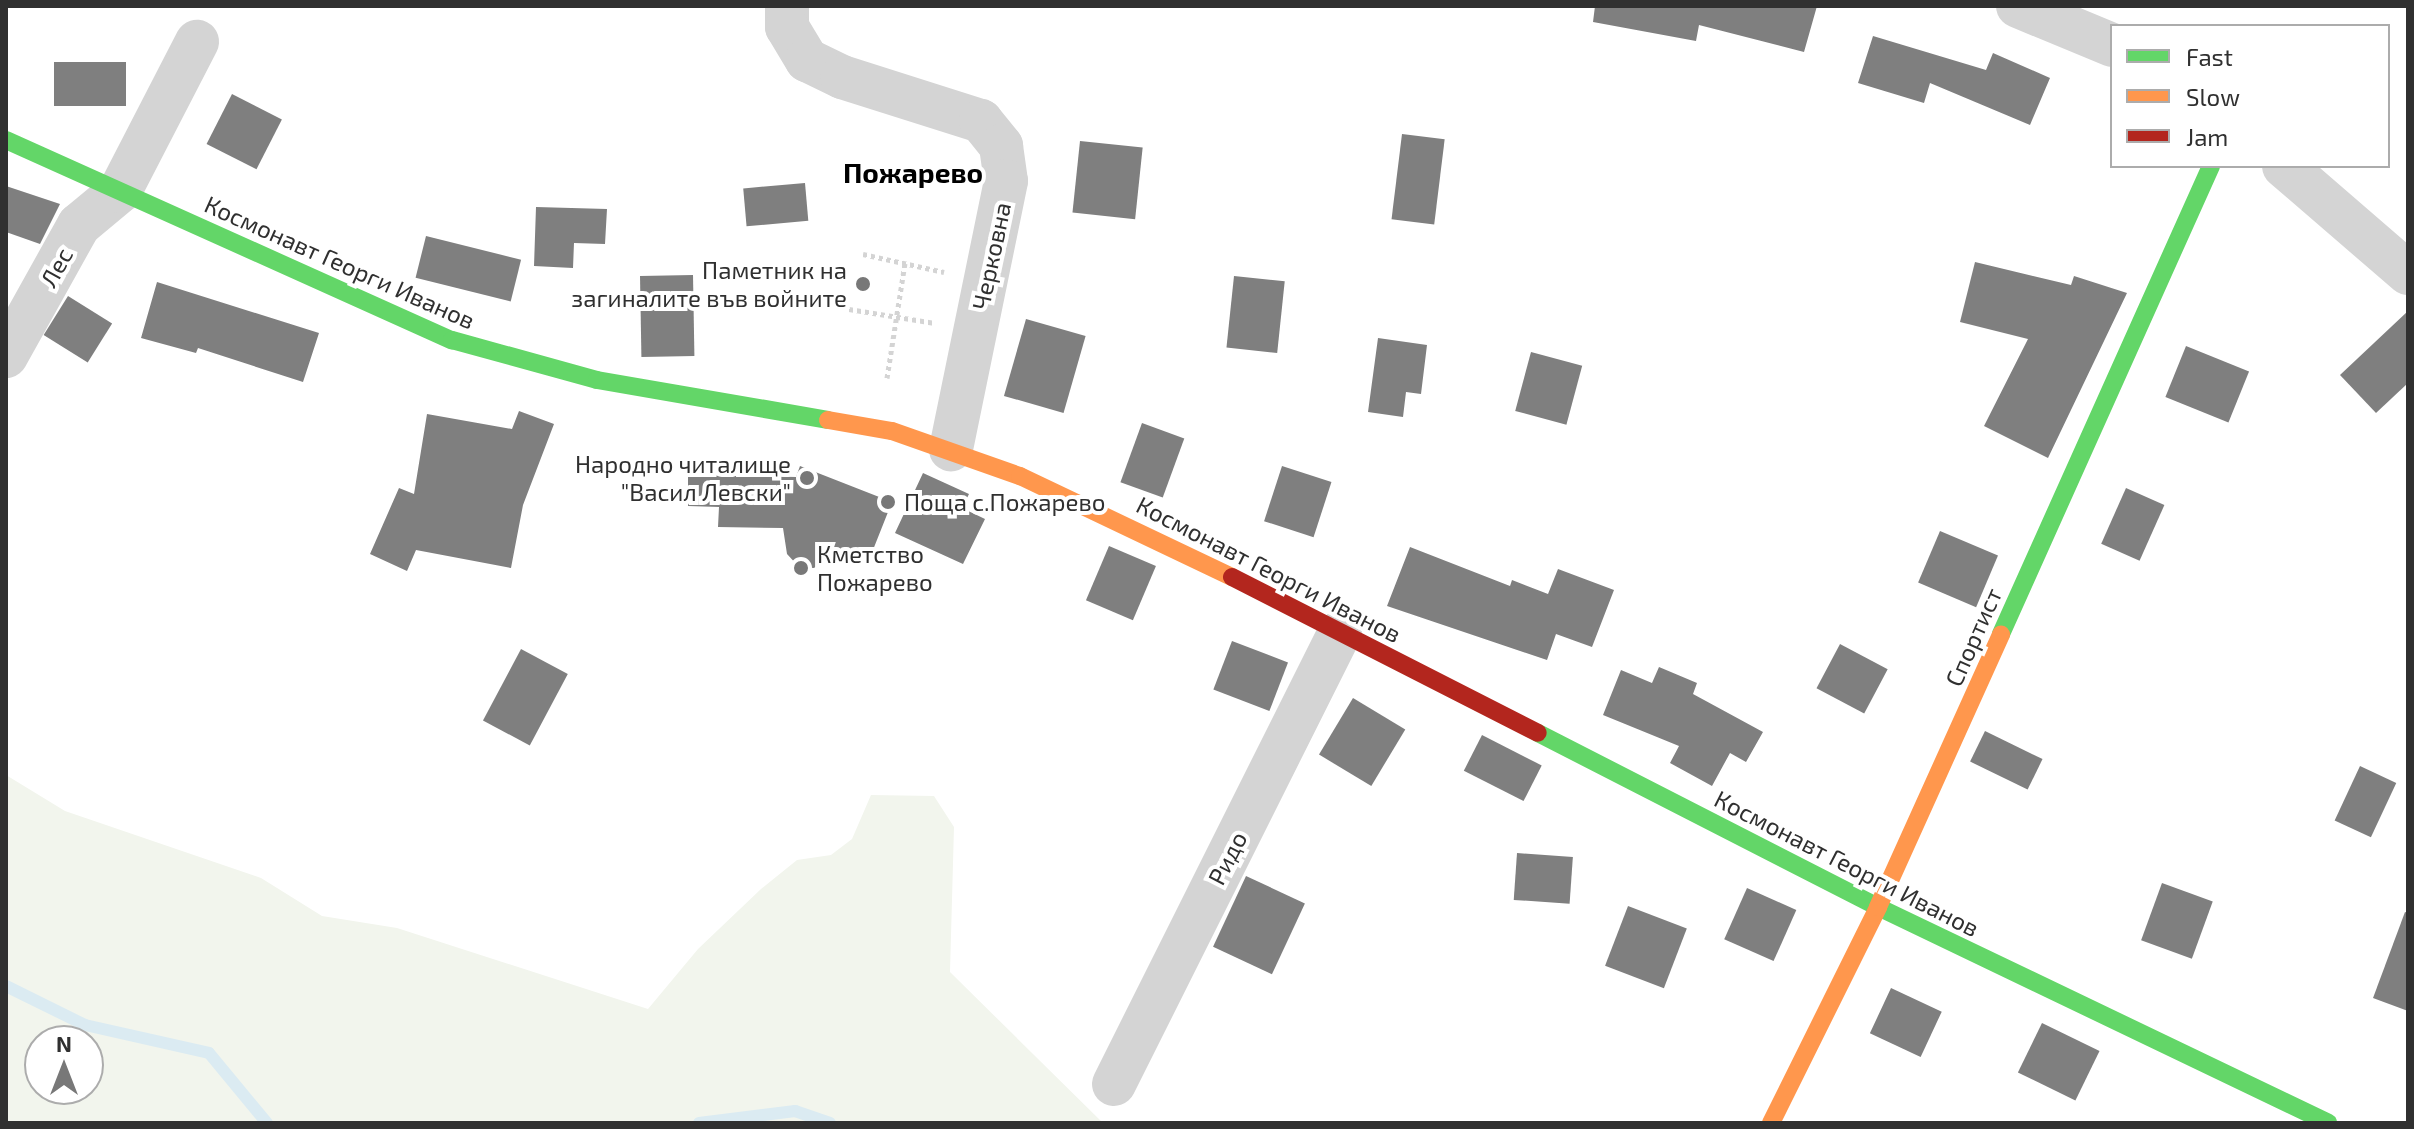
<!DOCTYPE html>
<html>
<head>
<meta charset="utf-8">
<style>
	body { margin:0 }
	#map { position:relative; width:2414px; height:1129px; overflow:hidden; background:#fff; font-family:"Exo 2",sans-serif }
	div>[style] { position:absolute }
	.green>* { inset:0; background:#f2f5ed }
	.stream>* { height:12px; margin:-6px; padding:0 6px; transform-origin:6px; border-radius:6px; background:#dbebf2 }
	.building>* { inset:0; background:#7f7f7f; transform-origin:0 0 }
	.path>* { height:5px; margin-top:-2.5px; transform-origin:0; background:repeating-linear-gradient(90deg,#d4d4d4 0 4px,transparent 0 8px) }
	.street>* { height:44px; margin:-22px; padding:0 22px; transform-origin:22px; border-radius:22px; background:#d4d4d4 }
	.fast>* { height:18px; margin:-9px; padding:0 9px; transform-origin:9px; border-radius:9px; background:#63d668 }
	.slow>* { height:18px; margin:-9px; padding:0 9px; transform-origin:9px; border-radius:9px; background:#ff974d }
	.jam>* { height:18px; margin:-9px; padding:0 9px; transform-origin:9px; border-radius:9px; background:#b3261e }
	.dots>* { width:22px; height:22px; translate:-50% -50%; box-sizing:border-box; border:4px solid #fff; border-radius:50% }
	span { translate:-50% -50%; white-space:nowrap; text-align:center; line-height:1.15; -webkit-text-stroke:8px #fff; paint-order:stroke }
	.street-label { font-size:24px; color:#303030 }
	.poi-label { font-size:24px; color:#303030 }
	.right { translate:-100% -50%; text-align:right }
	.left { translate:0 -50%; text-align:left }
	.quarter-label { font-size:28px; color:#000; font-weight:700 }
	.frame { position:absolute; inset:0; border:8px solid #303030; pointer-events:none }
	.legend { position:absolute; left:2110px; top:24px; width:280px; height:144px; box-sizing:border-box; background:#fff; border:2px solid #acacac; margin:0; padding:10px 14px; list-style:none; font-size:24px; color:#303030 }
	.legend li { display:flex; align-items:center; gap:16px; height:40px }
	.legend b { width:40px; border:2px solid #acacac }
	.north { position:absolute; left:24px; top:1025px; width:80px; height:80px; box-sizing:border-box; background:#fff; border:2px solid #acacac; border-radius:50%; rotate:0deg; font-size:22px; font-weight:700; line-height:32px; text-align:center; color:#303030 }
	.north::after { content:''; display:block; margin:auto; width:28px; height:36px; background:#787878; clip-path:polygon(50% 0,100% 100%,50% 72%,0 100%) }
</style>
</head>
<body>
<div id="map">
	<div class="green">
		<i style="clip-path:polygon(evenodd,6px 775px,65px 811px,261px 878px,322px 916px,397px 928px,648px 1009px,698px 949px,761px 889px,797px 860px,831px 855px,852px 839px,871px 795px,934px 796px,954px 827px,950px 972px,1103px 1123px,6px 1123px,6px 775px,40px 1041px,88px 1041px,88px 1089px,40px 1089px,40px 1041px)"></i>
	</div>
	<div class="stream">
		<i style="left:6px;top:986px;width:88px;rotate:26.3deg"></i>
		<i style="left:85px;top:1025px;width:127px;rotate:12.7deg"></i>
		<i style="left:209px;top:1053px;width:91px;rotate:50.4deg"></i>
		<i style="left:699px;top:1123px;width:97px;rotate:-7.1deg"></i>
		<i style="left:795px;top:1111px;width:37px;rotate:19deg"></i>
	</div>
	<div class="building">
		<i style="clip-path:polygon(1595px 6px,1817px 6px,1804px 52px,1699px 25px,1696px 41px,1593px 22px)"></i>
		<i style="clip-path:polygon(1873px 36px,1986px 70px,1993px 53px,2050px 78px,2030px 125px,1930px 83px,1924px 103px,1858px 83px)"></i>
		<i style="left:54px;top:62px;width:72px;height:44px"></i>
		<i style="left:232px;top:94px;width:56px;height:56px;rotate:27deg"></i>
		<i style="left:1402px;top:134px;width:43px;height:86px;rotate:7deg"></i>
		<i style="left:1080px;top:141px;width:63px;height:72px;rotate:6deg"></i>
		<i style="left:805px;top:183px;width:38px;height:62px;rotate:85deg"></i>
		<i style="clip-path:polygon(6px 186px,60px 204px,40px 244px,6px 232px)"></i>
		<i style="clip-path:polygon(536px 207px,607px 209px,605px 244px,574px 243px,573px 268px,534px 266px)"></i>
		<i style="left:426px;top:236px;width:98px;height:43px;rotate:14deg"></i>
		<i style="clip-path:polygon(1975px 262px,2071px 285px,2074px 276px,2127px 293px,2048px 458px,1984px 426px,2028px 339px,1960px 322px)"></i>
		<i style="left:693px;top:275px;width:81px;height:53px;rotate:89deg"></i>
		<i style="left:1234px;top:276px;width:51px;height:72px;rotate:6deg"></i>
		<i style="clip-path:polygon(157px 282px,319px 333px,303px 382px,198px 348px,196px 353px,141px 338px)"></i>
		<i style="left:68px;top:296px;width:52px;height:46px;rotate:32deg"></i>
		<i style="clip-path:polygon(2408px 311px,2408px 383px,2376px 413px,2340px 375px)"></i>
		<i style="left:1026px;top:319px;width:62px;height:80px;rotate:16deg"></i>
		<i style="clip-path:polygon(1378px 338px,1427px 345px,1421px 394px,1406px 392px,1403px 417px,1368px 412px)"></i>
		<i style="left:2186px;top:346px;width:68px;height:55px;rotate:22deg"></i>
		<i style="left:1531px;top:352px;width:53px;height:61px;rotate:15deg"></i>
		<i style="clip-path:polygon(519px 411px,554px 424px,523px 505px,511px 568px,416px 550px,407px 571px,370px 554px,399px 488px,414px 494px,427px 414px,512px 429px)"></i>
		<i style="left:1142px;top:423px;width:45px;height:63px;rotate:20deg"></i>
		<i style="clip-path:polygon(800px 466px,892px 502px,869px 560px,839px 548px,814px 568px,799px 567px,787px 554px,783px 528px,718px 527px,719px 507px,688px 506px,688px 475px,796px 477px)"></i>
		<i style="left:1282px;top:466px;width:52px;height:58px;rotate:18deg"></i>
		<i style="clip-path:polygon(923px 473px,969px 494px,962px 508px,985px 519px,963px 564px,895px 533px)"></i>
		<i style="left:2126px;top:488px;width:42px;height:61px;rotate:24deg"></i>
		<i style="left:1940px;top:531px;width:63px;height:56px;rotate:23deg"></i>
		<i style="left:1109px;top:546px;width:51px;height:59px;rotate:23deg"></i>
		<i style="clip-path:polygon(1410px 547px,1510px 586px,1512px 580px,1548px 594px,1558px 569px,1614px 590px,1592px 647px,1556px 634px,1547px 660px,1387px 606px)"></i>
		<i style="left:1232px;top:641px;width:60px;height:52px;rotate:21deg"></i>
		<i style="left:1840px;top:644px;width:54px;height:50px;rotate:28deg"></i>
		<i style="left:521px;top:649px;width:53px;height:81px;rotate:28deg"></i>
		<i style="clip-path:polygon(1659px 667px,1697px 683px,1693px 694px,1763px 732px,1746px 762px,1730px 753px,1712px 786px,1670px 763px,1679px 746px,1603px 715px,1621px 670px,1652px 683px)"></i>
		<i style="left:1353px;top:698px;width:61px;height:66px;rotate:31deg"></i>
		<i style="left:1985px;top:731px;width:64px;height:34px;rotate:26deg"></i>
		<i style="left:1482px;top:735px;width:67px;height:40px;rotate:27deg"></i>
		<i style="left:2360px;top:766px;width:40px;height:60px;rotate:25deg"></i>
		<i style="left:1517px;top:853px;width:56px;height:47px;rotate:4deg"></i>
		<i style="left:1246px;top:876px;width:65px;height:78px;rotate:25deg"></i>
		<i style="left:2162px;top:883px;width:54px;height:61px;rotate:20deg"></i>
		<i style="left:1747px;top:888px;width:54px;height:56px;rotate:24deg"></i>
		<i style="left:1628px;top:906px;width:63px;height:64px;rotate:21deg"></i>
		<i style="clip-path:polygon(2405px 912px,2408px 913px,2408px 1011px,2373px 998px)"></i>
		<i style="left:1891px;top:988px;width:56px;height:50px;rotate:25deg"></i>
		<i style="left:2042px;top:1023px;width:64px;height:55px;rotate:26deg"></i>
	</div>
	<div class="path">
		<i style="left:863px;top:254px;width:83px;rotate:12.5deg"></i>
		<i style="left:849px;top:309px;width:87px;rotate:9.2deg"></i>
		<i style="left:887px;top:378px;width:116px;rotate:-81.1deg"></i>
	</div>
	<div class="street">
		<i style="left:787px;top:6px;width:21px;rotate:90deg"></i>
		<i style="left:787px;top:27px;width:39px;rotate:59deg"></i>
		<i style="left:807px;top:60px;width:39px;rotate:26deg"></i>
		<i style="left:842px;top:77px;width:146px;rotate:17.6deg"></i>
		<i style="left:981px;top:121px;width:32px;rotate:51deg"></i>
		<i style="left:1001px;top:146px;width:35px;rotate:82deg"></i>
		<i style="left:1006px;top:181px;width:274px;rotate:101.6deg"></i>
		<i style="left:2018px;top:6px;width:102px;rotate:22.5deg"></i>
		<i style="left:2284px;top:166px;width:164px;rotate:40.8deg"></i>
		<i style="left:6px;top:356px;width:150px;rotate:-60.9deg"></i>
		<i style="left:79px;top:225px;width:53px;rotate:-39.7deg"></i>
		<i style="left:120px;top:191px;width:168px;rotate:-62.7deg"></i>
		<i style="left:1114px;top:1084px;width:505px;rotate:-63.43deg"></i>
	</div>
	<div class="fast">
		<i style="left:6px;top:140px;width:489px;rotate:24.2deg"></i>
		<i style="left:452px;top:340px;width:150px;rotate:15.4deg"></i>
		<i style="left:597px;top:380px;width:234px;rotate:9.8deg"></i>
		<i style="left:2001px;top:634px;width:513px;rotate:-65.83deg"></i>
		<i style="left:1538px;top:733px;width:382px;rotate:27.1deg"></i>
		<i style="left:1878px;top:907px;width:499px;rotate:25.6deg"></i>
	</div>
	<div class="slow">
		<i style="left:828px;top:420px;width:65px;rotate:9.8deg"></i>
		<i style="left:892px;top:431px;width:136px;rotate:19.4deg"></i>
		<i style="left:1020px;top:476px;width:235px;rotate:25.5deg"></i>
		<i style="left:1771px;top:1123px;width:241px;rotate:-63.6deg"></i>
		<i style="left:1878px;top:907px;width:299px;rotate:-65.7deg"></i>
	</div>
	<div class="jam">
		<i style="left:1232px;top:577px;width:343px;rotate:27deg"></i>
	</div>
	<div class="dots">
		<i style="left:863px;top:284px;background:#787878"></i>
		<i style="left:807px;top:478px;background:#787878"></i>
		<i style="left:888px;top:502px;background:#787878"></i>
		<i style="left:801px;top:568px;background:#787878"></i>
	</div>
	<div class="street-label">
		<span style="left:991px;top:256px;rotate:-78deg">Черковна</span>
		<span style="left:340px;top:262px;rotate:24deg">Космонавт Георги Иванов</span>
		<span style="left:56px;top:267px;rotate:-61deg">Лес</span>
		<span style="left:1269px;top:569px;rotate:27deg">Космонавт Георги Иванов</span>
		<span style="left:1973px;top:637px;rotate:-66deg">Спортист</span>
		<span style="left:1227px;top:858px;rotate:-63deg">Ридо</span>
		<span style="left:1847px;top:863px;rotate:27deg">Космонавт Георги Иванов</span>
	</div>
	<div class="poi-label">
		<span class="right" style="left:847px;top:284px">Паметник на<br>загиналите във войните</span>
		<span class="right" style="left:791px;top:478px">Народно читалище<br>"Васил Левски"</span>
		<span class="left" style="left:904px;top:502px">Поща с.Пожарево</span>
		<span class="left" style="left:817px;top:568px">Кметство<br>Пожарево</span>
	</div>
	<div class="quarter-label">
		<span style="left:913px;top:172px">Пожарево</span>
	</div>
	<div class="frame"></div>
	<ul class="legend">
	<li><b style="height:10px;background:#63d668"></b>Fast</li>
	<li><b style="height:10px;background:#ff974d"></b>Slow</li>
	<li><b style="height:10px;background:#b3261e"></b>Jam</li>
	</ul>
	<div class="north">N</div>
</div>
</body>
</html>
